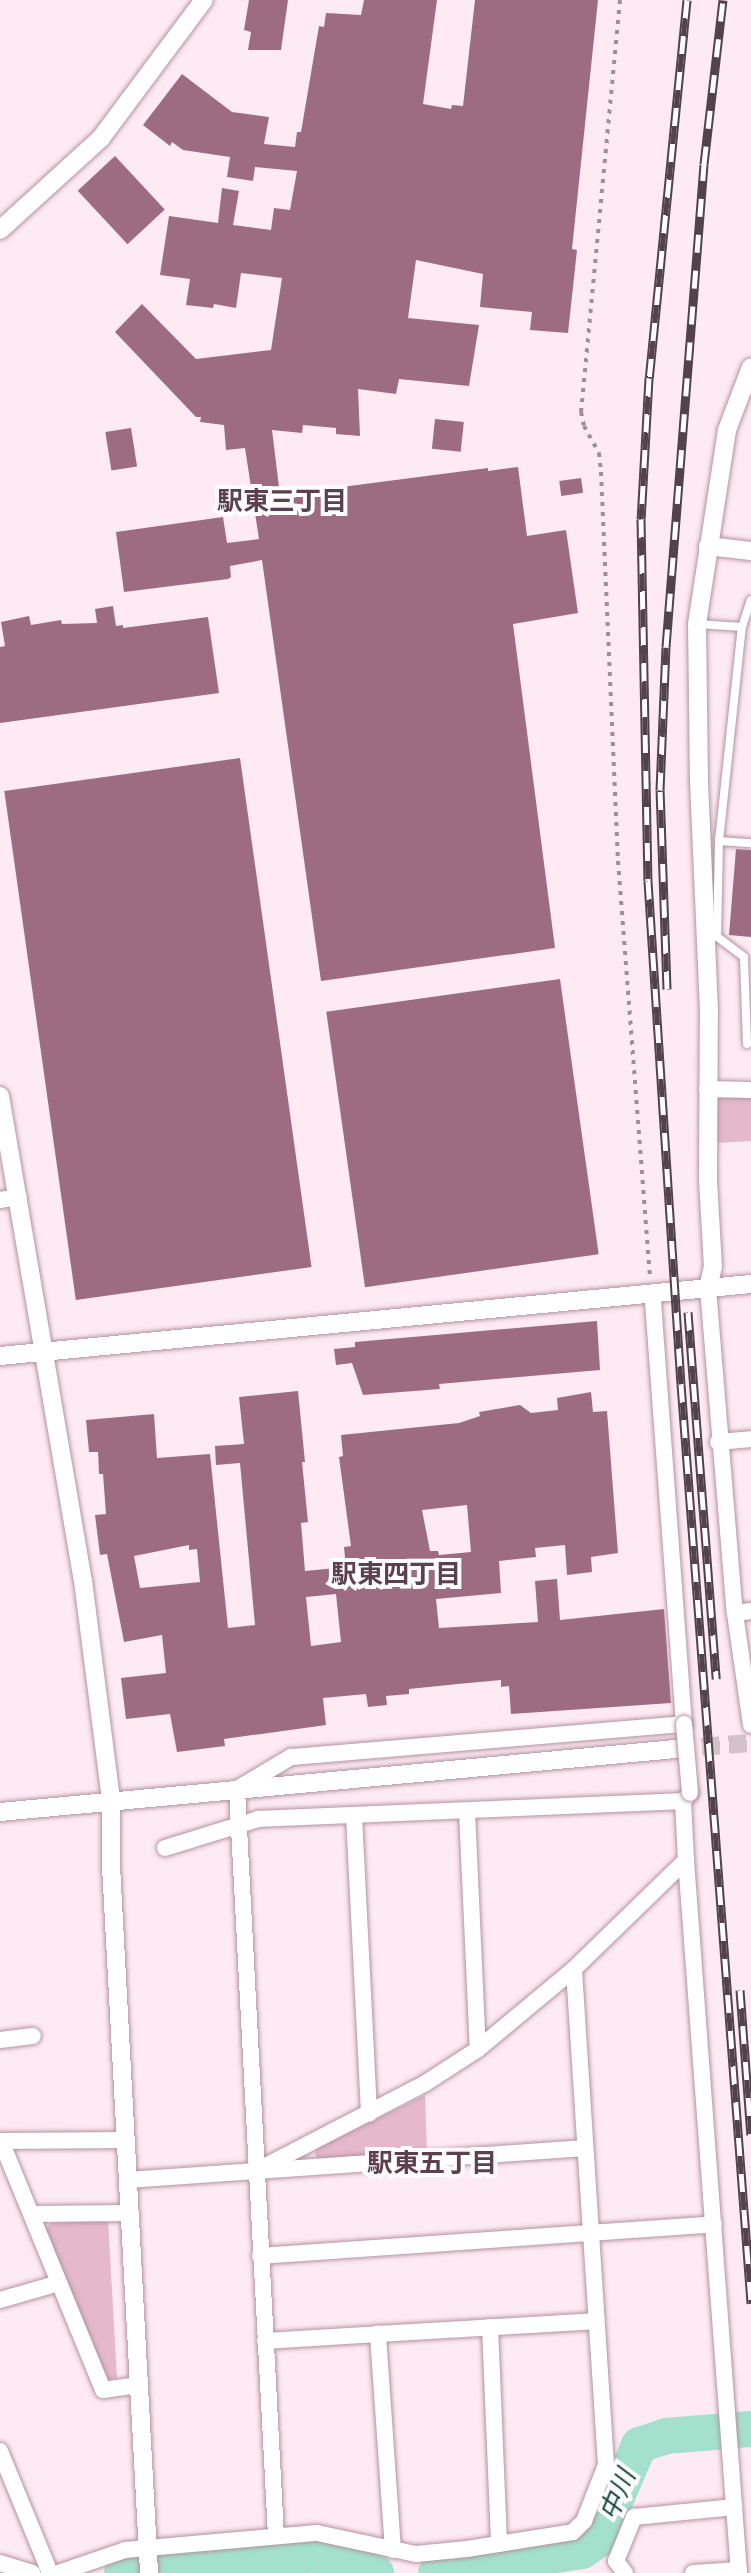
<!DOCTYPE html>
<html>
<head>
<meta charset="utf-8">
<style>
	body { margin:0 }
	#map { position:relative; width:751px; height:2573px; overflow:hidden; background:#feeaf2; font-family:"Asap Condensed","Noto Sans JP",sans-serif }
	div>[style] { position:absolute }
	.green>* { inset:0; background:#e5b8cb }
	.river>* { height:36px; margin:-18px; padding:0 18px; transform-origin:18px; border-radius:18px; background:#a3e1cc }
	.building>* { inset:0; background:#9e6c82; transform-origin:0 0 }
	.tertiary-tunnel>* { height:18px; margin-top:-9px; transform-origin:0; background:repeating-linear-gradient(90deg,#d4c2c9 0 18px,transparent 0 27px) }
	.path>* { height:4px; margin-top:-2px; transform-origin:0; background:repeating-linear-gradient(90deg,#9f8e95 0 4px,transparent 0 10px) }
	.roads { filter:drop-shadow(0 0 2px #b393a1) drop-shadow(0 0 2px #b393a1) }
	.service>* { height:8px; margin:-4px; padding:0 4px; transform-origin:4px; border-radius:4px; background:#fff }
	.minor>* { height:16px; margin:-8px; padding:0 8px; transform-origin:8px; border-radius:8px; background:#fff }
	.tertiary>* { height:18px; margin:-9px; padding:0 9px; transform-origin:9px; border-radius:9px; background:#fff }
	.rail>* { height:9px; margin-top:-4.5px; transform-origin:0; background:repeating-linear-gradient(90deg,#fdfdfd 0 18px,#514349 0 36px); box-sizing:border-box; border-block:2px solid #514349 }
	.bridges { filter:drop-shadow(0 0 2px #b393a1) drop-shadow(0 0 2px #b393a1) }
	.minor-bridge>* { height:16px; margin:-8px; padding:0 8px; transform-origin:8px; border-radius:8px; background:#fff }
	span { translate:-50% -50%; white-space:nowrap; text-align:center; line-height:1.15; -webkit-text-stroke:8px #fdfdfd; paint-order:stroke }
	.neighbourhood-label { font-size:26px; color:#5c414d; font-weight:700 }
	.water-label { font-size:26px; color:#104537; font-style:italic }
</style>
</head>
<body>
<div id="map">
	<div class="green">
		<i style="clip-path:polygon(722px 1096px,751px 1096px,751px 1141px,716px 1143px,715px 1102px)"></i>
		<i style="clip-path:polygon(425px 2095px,427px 2152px,318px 2159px,315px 2155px,316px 2149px)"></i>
		<i style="clip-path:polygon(108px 2220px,117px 2378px,106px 2380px,45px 2229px,51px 2223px)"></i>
	</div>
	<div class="river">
		<i style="left:122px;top:2573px;width:19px;rotate:-21deg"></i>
		<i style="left:140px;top:2566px;width:43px;rotate:-5.3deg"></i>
		<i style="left:183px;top:2562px;width:65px;rotate:3.5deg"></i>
		<i style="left:248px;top:2566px;width:66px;rotate:-10.5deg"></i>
		<i style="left:313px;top:2554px;width:66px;rotate:16.8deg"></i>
		<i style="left:436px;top:2573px;width:148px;rotate:-8.6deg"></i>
		<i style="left:582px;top:2551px;width:21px;rotate:-35deg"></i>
		<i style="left:599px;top:2539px;width:102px;rotate:-66.9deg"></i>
		<i style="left:639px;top:2445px;width:28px;rotate:-18deg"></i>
		<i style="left:666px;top:2436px;width:85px;rotate:-4.7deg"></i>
	</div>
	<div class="building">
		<i style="clip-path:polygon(249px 0,288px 0,281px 50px,248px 50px,251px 32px,244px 30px)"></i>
		<i style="clip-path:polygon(364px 0,437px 0,423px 104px,451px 109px,452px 105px,463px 106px,475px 0,598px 0,572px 249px,577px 250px,568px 333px,530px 330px,532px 312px,480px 307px,483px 274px,416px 260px,408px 318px,479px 325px,469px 386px,399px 379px,396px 394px,358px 389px,360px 436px,336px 434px,336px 428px,303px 425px,302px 433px,272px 430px,280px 495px,488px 468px,488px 471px,518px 467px,527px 536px,566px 530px,578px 613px,513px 624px,555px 948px,321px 981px,262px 560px,230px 566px,231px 577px,228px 579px,124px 592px,116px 532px,223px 517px,227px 543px,259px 539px,245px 448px,226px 450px,224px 425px,200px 422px,201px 417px,196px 417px,115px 332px,142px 304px,196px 359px,271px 350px,282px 278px,241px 273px,236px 308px,214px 304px,213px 308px,186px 305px,190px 279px,160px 275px,169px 216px,218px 223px,222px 188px,239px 191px,233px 225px,271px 230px,274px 208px,290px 210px,297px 171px,255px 167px,253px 181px,227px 177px,230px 157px,183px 150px,172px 142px,170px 146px,143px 125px,182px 74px,232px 112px,269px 117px,264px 144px,295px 147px,297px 132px,301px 132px,319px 26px,324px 27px,326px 13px,361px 15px)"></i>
		<i style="left:115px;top:156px;width:73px;height:51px;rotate:47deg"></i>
		<i style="left:435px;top:419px;width:29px;height:30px;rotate:6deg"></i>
		<i style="left:131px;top:428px;width:39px;height:26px;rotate:81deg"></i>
		<i style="left:581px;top:478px;width:15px;height:22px;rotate:82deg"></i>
		<i style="clip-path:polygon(113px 606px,116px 626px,123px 625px,123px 628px,208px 617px,219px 693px,0 723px,0 647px,5px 646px,1px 622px,29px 616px,31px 625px,61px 620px,62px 624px,97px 623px,95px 609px)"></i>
		<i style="left:240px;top:758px;width:514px;height:238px;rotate:82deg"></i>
		<i style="clip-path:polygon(736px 849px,751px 850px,751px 937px,729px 935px)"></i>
		<i style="left:560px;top:979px;width:278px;height:236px;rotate:82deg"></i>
		<i style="clip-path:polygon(597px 1321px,600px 1370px,439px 1384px,440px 1389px,363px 1395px,352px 1363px,336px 1365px,334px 1349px,355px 1347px,355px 1342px)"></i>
		<i style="clip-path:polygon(evenodd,298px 1391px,305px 1462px,302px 1462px,308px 1522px,301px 1523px,305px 1571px,346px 1567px,344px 1547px,351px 1546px,339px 1457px,343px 1456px,341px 1435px,459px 1423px,480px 1416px,479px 1412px,520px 1405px,531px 1413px,558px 1410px,557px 1398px,591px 1392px,593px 1412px,607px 1411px,618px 1553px,591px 1557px,592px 1572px,567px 1575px,565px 1545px,535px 1548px,536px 1557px,499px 1561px,501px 1593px,436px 1599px,439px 1628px,538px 1622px,535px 1581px,557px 1579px,560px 1620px,664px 1609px,671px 1703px,511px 1714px,509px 1686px,501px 1687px,501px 1680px,458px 1684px,409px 1689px,409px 1694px,386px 1696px,387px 1705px,368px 1707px,366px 1694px,323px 1698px,326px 1725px,224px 1739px,225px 1746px,177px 1752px,170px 1714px,126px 1719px,121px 1678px,166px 1673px,162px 1635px,124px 1642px,107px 1554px,100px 1555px,95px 1515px,106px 1514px,103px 1474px,99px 1474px,98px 1452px,89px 1452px,86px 1420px,154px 1414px,157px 1458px,210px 1454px,228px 1628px,255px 1625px,240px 1463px,216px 1465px,215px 1446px,244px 1444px,239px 1397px,298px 1391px,467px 1505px,471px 1552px,439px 1555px,438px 1551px,430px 1551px,422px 1510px,467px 1505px,298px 1391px,189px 1545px,189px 1550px,197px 1549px,200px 1582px,140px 1588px,134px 1556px,189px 1545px,298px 1391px,336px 1594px,341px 1642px,311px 1646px,306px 1597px,336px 1594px)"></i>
	</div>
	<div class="tertiary-tunnel">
		<i style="left:675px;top:1749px;width:76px;rotate:-4.5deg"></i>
	</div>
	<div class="path">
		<i style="left:620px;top:0;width:414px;rotate:95.4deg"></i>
		<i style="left:581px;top:412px;width:14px;rotate:78deg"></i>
		<i style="left:584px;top:426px;width:31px;rotate:61deg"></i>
		<i style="left:599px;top:453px;width:19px;rotate:84deg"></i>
		<i style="left:601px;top:472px;width:389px;rotate:87.5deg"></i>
		<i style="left:618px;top:861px;width:415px;rotate:85.6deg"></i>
	</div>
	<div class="roads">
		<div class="service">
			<i style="left:697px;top:624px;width:45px;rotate:3.8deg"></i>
			<i style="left:719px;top:841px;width:32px;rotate:4deg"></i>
			<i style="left:747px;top:1044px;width:87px;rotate:-92deg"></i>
			<i style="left:744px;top:957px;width:34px;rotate:-143deg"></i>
			<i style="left:717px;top:937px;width:96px;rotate:-88.8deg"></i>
			<i style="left:719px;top:841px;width:215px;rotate:-83.9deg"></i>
			<i style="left:742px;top:627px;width:28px;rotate:-72deg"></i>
		</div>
		<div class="minor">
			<i style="left:707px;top:1089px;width:44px;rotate:1.3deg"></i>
			<i style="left:0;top:1200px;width:19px;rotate:-9deg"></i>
			<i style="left:708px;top:1288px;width:326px;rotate:85.3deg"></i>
			<i style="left:718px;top:1442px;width:33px;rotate:-5deg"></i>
			<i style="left:751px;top:1611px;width:16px;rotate:173deg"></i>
			<i style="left:735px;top:1613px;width:113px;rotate:81.9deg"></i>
			<i style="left:690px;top:1793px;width:11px;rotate:131deg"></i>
			<i style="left:683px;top:1801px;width:59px;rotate:87.1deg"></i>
			<i style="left:686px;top:1860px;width:715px;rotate:85.75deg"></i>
			<i style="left:467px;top:1811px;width:238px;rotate:87.4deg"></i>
			<i style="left:354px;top:1816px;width:298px;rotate:87.1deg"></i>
			<i style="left:165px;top:1848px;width:97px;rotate:-17.3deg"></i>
			<i style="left:258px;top:1819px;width:425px;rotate:-2.4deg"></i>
			<i style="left:0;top:2040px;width:33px;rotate:-7deg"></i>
			<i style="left:0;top:2141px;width:126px;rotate:-0.5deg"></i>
			<i style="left:1px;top:2141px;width:269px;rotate:67.7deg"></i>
			<i style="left:103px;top:2390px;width:36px;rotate:-8deg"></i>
			<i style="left:256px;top:2171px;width:189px;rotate:-27.4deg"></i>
			<i style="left:424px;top:2084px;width:64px;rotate:-32.9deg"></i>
			<i style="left:478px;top:2049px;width:125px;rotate:-39.8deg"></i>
			<i style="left:574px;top:1969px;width:156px;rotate:-44.2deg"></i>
			<i style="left:128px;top:2180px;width:458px;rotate:-4deg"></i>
			<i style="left:32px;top:2214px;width:97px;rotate:-0.6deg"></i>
			<i style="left:260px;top:2256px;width:455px;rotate:-4deg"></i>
			<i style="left:0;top:2300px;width:61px;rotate:-16.1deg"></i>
			<i style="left:490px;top:2327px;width:217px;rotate:87.6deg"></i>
			<i style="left:265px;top:2341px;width:113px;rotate:-3.5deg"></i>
			<i style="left:0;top:2451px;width:132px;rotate:67.7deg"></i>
			<i style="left:276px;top:2536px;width:748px;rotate:-92.99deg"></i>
			<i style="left:237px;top:1789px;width:63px;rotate:-30.7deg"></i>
			<i style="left:291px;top:1757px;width:394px;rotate:-4.8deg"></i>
			<i style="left:684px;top:1724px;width:432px;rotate:-94.2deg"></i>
			<i style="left:393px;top:2550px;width:217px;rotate:-94deg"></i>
			<i style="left:378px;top:2334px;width:217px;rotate:-3.4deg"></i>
			<i style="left:0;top:2563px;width:34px;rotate:17deg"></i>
			<i style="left:58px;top:2573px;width:71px;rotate:-18.9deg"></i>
			<i style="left:125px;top:2550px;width:193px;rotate:-5.1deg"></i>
			<i style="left:317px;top:2533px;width:101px;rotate:12deg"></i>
			<i style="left:416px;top:2554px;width:51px;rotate:-5.6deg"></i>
			<i style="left:467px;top:2549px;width:107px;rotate:-9.1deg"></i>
			<i style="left:573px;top:2532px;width:16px;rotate:-45deg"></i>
			<i style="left:584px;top:2521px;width:60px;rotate:-68.6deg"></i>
			<i style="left:606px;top:2465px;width:497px;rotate:-93.7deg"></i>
			<i style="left:625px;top:2573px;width:15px;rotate:-127deg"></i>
			<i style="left:616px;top:2561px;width:48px;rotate:-67.8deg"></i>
			<i style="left:634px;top:2517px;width:101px;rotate:-5.7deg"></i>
			<i style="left:693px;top:2573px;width:46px;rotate:-3.7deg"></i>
		</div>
		<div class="tertiary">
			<i style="left:0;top:230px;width:137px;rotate:-42.3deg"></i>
			<i style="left:101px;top:138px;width:172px;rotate:-53.3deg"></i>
			<i style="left:708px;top:546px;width:43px;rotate:6.6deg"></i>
			<i style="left:0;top:1096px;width:492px;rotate:80.3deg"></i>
			<i style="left:83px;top:1581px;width:221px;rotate:82.7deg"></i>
			<i style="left:111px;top:1800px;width:66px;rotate:90deg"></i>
			<i style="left:111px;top:1866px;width:708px;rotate:86.92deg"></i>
			<i style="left:708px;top:1288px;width:22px;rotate:-77deg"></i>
			<i style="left:713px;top:1267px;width:88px;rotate:-93.3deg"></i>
			<i style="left:708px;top:1179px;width:168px;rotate:-89.7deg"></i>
			<i style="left:709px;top:1011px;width:227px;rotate:-92.5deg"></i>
			<i style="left:699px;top:784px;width:160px;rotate:-90.7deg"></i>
			<i style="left:697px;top:624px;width:196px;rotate:-81.2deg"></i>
			<i style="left:727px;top:430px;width:67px;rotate:-69.1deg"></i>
			<i style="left:0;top:1356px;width:754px;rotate:-5.48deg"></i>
			<i style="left:0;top:1812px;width:678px;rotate:-5.33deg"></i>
		</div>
	</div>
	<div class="rail">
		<i style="left:687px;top:0;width:380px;rotate:95.7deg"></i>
		<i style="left:649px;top:378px;width:141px;rotate:93.2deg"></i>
		<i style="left:641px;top:519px;width:362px;rotate:88.9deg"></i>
		<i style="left:648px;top:881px;width:504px;rotate:86.25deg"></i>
		<i style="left:681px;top:1384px;width:922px;rotate:85.64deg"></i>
		<i style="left:667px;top:989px;width:199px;rotate:-92deg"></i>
		<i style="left:660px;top:790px;width:143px;rotate:-87.6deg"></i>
		<i style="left:666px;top:647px;width:484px;rotate:-85.5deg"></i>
		<i style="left:704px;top:164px;width:165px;rotate:-83.4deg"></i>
		<i style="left:688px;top:1312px;width:368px;rotate:85.6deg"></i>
		<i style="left:740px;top:1990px;width:145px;rotate:85.7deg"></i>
	</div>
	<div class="bridges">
		<div class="minor-bridge">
			<i style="left:684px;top:1724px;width:69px;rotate:85deg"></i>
		</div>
	</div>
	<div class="neighbourhood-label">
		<span style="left:282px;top:502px">駅東三丁目</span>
		<span style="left:396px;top:1575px">駅東四丁目</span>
		<span style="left:432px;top:2164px">駅東五丁目</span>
	</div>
	<div class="water-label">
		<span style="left:618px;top:2495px;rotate:-67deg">中川</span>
	</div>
</div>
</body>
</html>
